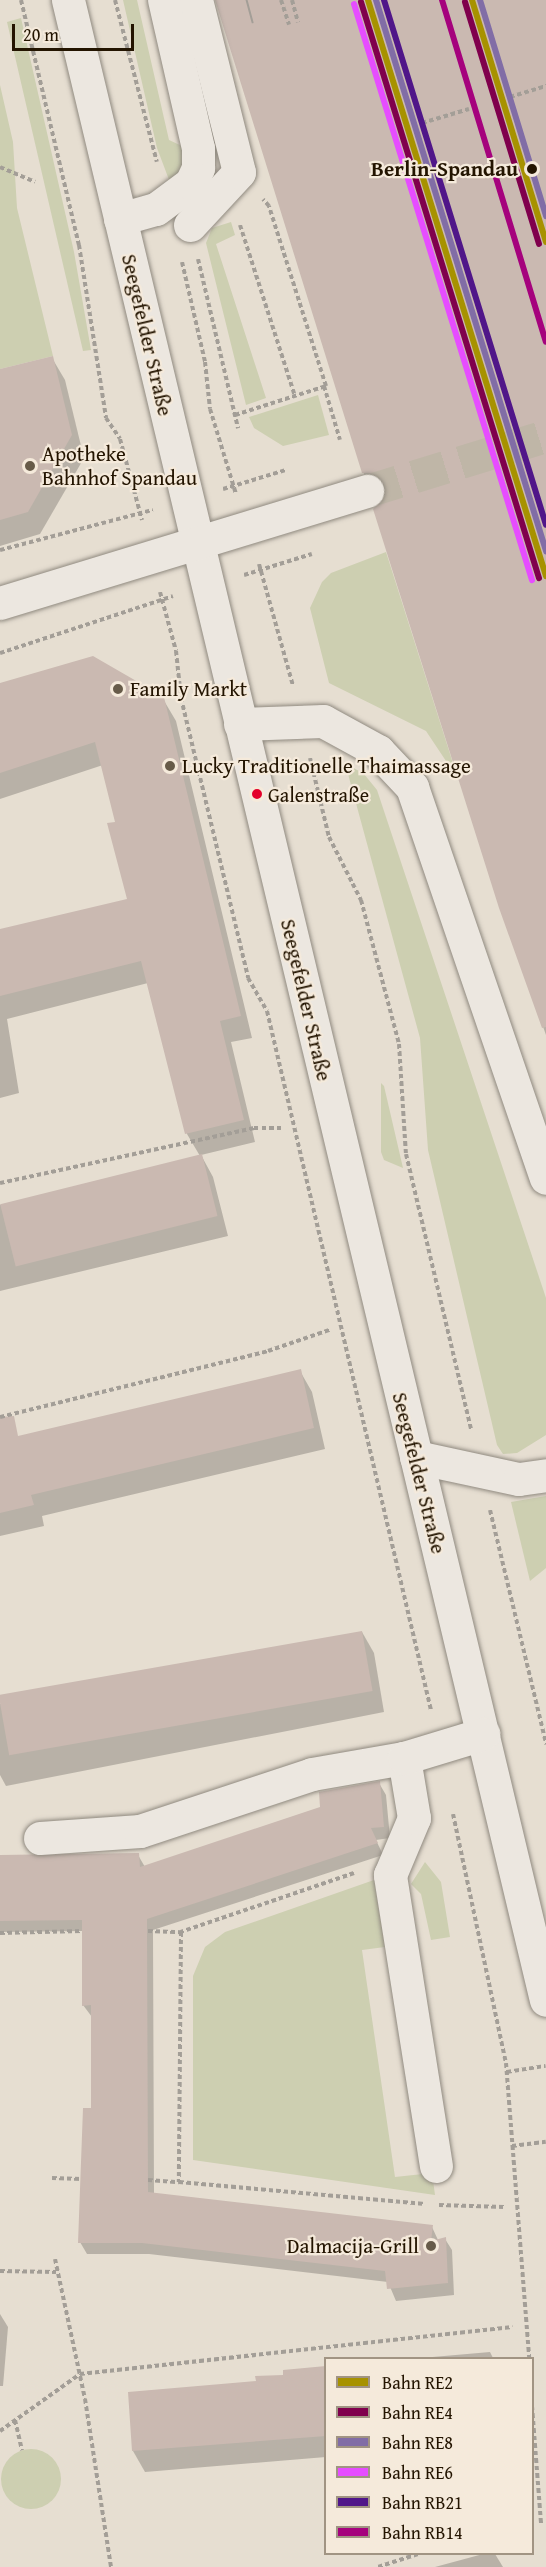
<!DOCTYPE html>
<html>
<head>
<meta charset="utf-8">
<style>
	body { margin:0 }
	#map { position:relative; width:546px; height:2567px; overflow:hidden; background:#e6ded1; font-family:"Gentium Book Plus",serif }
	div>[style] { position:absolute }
	.green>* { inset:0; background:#cdcfb1 }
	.round { border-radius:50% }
	.shadow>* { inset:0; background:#0003 }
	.building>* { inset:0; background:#cab9b1; transform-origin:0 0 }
	.minor-tunnel>* { height:33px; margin-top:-16.5px; transform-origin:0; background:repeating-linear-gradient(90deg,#bfb6a7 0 33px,transparent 0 49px) }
	.path>* { height:4px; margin-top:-2px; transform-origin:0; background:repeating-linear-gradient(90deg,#a39e97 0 4.5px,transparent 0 7.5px) }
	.roads { filter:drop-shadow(0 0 2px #908a80) drop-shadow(0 0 2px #908a80) }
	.minor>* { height:33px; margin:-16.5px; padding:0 16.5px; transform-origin:16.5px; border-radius:16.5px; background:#ece7e0 }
	.tram>* { height:1.5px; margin:-0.75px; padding:0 0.75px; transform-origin:0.75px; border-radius:0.75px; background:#a39e97 }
	.rail-1>* { height:6px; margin:-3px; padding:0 3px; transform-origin:3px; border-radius:3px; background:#a79200 }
	.rail-2>* { height:6px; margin:-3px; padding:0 3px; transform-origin:3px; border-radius:3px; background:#80004d }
	.rail-3>* { height:6px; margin:-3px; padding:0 3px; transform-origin:3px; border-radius:3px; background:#816da6 }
	.rail-4>* { height:6px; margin:-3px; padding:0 3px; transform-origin:3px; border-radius:3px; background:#e64dff }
	.rail-5>* { height:6px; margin:-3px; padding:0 3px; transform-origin:3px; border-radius:3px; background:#501689 }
	.rail-6>* { height:6px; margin:-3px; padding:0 3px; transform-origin:3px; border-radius:3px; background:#a5027d }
	.dots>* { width:16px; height:16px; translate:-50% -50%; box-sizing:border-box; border:3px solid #f5eadb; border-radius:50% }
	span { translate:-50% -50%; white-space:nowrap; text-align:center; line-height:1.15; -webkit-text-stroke:4.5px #f5eadb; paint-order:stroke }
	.bus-label { font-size:20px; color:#231400 }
	.left { translate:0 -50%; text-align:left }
	.stop-label { font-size:21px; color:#231400; font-weight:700 }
	.right { translate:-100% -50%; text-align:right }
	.street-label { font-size:21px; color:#231400 }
	.poi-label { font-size:21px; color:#231400 }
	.legend { position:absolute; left:324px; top:2357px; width:210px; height:198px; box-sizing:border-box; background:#f5eadb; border:2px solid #a19483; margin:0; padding:8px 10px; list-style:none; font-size:18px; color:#231400 }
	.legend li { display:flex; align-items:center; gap:12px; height:30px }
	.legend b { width:30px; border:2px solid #a19483 }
	.scale { position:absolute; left:12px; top:24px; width:122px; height:27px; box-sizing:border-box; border:3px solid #231400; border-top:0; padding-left:8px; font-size:18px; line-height:21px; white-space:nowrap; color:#231400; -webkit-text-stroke:4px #f5eadb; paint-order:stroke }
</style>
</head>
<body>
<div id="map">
	<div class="green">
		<i style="clip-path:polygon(123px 0,137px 0,169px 140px,182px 146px,188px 157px,171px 185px,157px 148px)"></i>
		<i style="clip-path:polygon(21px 18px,74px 252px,91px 350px,83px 351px,7px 22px)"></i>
		<i style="clip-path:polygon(0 85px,13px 142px,17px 208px,53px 356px,0 369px)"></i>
		<i style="clip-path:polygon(231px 222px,235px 235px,216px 244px,266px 398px,246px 405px,206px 243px,212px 228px)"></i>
		<i style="clip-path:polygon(318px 395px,329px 435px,283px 446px,254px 428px,249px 417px)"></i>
		<i style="clip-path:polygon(386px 552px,458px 779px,426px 731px,329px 683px,310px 608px,322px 582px,331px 573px)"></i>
		<i style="clip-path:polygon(345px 763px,364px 774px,377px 790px,546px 1298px,546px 1435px,517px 1453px,503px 1454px,497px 1445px,428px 1150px,420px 1038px)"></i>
		<i style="clip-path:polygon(381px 1083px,384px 1086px,403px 1168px,384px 1160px,381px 1152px)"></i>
		<i style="clip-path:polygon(546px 1496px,546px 1568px,530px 1581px,511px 1502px)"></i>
		<i style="clip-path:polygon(425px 1862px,441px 1882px,450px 1937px,431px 1940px,421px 1894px,411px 1884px)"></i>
		<i style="clip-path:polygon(374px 1880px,385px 1947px,362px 1950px,395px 2177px,432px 2173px,435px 2195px,193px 2160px,193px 1976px,205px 1947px,225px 1932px)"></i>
		<i class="round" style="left:1px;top:2449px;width:60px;height:60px"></i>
	</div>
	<div class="shadow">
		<i style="clip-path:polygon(216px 0,546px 0,546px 1035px,500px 907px,386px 490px,380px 484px,370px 484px,363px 472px)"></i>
		<i style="clip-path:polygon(52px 358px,65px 380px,84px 458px,40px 534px,0 546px,0 370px)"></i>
		<i style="clip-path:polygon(0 686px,163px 699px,176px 721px,252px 1038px,231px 1042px,255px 1142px,201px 1155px,213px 1177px,228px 1236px,0 1291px,0 1205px,200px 1156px,187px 1134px,148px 983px,7px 1019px,19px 1093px,0 1098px,0 930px,129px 900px,117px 823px,103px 765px,0 799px)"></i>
		<i style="clip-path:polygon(300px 1371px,312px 1392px,325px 1449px,42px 1516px,44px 1526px,0 1536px,0 1451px)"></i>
		<i style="clip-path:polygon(362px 1632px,374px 1653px,384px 1712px,6px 1786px,0 1775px,0 1704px)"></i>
		<i style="clip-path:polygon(379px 1783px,386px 1795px,390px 1838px,376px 1840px,383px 1855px,153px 1930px,154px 2194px,432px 2227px,438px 2240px,445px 2239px,452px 2250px,454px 2295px,396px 2301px,388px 2282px,149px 2254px,87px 2254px,80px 2242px,92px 2109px,92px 2017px,83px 2005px,83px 1931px,0 1932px,0 1857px,138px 1855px,145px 1867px,322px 1808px)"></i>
		<i style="clip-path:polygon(0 2314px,8px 2327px,3px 2386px,0 2386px)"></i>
		<i style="clip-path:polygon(490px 2352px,493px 2358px,421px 2358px)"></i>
		<i style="clip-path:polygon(326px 2376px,326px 2457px,145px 2472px,133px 2451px,129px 2393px)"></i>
		<i style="clip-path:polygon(483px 2554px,495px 2554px,503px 2567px,435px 2567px)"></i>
	</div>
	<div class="building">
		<i style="clip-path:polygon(215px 0,546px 0,546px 1027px,542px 1028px,499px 908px,373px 509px,385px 496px,385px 485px,372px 473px,362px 473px)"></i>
		<i style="clip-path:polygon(53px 356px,72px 435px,28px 512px,0 520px,0 369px)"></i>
		<i style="clip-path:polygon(93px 656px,164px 697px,241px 1016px,220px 1021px,244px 1120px,185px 1134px,141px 961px,0 996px,0 929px,127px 899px,107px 823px,115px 822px,95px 742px,0 773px,0 683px)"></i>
		<i style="left:202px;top:1154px;width:64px;height:208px;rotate:76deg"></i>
		<i style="clip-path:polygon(301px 1369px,314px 1428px,31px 1495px,34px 1505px,0 1513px,0 1417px,14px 1416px,18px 1436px)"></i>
		<i style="left:362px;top:1631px;width:61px;height:369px;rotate:80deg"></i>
		<i style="clip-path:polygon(380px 1781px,384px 1827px,371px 1828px,378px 1843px,147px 1919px,148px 2192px,433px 2225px,431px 2241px,446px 2237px,448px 2283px,387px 2289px,385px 2271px,142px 2243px,78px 2243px,83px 2108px,91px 2108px,91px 2005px,82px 2006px,82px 1920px,0 1921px,0 1855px,139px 1853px,140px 1867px,320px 1807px,319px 1792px)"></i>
		<i style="clip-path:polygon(326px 2366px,326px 2436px,132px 2451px,128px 2392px,256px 2381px,255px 2376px,283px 2375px,283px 2370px)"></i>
	</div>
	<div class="minor-tunnel">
		<i style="left:367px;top:491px;width:187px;rotate:-17.1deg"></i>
	</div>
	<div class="path">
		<i style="left:21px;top:0;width:252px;rotate:76.7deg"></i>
		<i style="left:79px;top:245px;width:175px;rotate:81.1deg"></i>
		<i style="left:106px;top:418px;width:25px;rotate:56deg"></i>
		<i style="left:120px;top:439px;width:84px;rotate:74.8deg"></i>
		<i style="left:115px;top:0;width:167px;rotate:75.5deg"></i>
		<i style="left:281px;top:0;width:26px;rotate:72deg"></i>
		<i style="left:292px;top:0;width:23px;rotate:75deg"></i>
		<i style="left:510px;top:97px;width:38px;rotate:-17deg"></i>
		<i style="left:422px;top:123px;width:49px;rotate:-16.6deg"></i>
		<i style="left:0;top:167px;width:38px;rotate:23deg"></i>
		<i style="left:240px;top:225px;width:180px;rotate:72.2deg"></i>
		<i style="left:198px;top:259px;width:174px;rotate:76.7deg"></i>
		<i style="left:182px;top:262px;width:103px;rotate:77deg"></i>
		<i style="left:205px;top:362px;width:47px;rotate:83.9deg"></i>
		<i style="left:210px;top:409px;width:89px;rotate:73deg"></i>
		<i style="left:324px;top:386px;width:56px;rotate:73.5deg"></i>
		<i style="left:235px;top:415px;width:96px;rotate:-17.7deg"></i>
		<i style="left:326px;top:386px;width:189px;rotate:-107.6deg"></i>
		<i style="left:269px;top:206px;width:9px;rotate:-131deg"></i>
		<i style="left:223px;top:489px;width:66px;rotate:-16.8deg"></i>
		<i style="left:0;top:550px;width:158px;rotate:-14.7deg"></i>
		<i style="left:259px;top:564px;width:127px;rotate:74.4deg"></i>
		<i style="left:244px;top:575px;width:71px;rotate:-17.2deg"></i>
		<i style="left:160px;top:592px;width:61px;rotate:74.8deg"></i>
		<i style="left:176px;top:651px;width:47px;rotate:83.9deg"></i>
		<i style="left:181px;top:698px;width:288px;rotate:76.5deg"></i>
		<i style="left:248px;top:978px;width:38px;rotate:60deg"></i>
		<i style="left:267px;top:1011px;width:718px;rotate:76.8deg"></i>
		<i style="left:0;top:653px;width:182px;rotate:-18.2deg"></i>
		<i style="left:310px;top:758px;width:81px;rotate:76.5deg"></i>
		<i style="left:329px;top:837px;width:71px;rotate:63.1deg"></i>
		<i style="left:361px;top:900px;width:149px;rotate:75.2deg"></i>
		<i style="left:399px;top:1044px;width:110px;rotate:86.4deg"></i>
		<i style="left:406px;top:1154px;width:284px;rotate:76.7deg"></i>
		<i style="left:0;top:1183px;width:260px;rotate:-12.2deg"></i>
		<i style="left:254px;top:1128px;width:27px"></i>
		<i style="left:0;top:1417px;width:276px;rotate:-13.8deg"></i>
		<i style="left:268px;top:1351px;width:65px;rotate:-19deg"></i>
		<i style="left:490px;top:1510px;width:241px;rotate:76.5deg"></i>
		<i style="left:453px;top:1814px;width:255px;rotate:78deg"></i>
		<i style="left:506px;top:2063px;width:296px;rotate:85.5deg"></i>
		<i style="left:354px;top:1873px;width:183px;rotate:161.2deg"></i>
		<i style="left:181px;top:1932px;width:250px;rotate:90.5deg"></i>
		<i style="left:179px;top:2182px;width:247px;rotate:5.1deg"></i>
		<i style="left:148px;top:1931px;width:33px;rotate:2deg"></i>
		<i style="left:0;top:1933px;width:82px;rotate:-1.4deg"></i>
		<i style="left:507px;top:2072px;width:39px;rotate:-9deg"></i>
		<i style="left:512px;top:2146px;width:34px;rotate:-7deg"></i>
		<i style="left:52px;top:2178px;width:30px;rotate:2deg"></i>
		<i style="left:148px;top:2180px;width:31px;rotate:4deg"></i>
		<i style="left:439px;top:2205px;width:65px;rotate:1.8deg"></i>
		<i style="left:55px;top:2259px;width:143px;rotate:77.9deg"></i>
		<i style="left:85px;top:2399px;width:170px;rotate:81.2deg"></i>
		<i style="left:0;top:2271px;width:56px;rotate:1deg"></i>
		<i style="left:532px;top:2406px;width:118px;rotate:85.6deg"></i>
		<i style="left:15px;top:2420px;width:31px;rotate:77deg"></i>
		<i style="left:0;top:2431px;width:98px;rotate:-35.5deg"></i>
		<i style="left:80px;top:2374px;width:435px;rotate:-6.2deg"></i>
		<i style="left:378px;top:2567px;width:42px;rotate:-18deg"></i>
	</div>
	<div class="roads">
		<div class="minor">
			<i style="left:68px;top:0;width:2056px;rotate:76.56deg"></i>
			<i style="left:120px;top:219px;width:37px;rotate:-16deg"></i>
			<i style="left:156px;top:209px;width:44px;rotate:-36.6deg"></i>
			<i style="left:191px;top:183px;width:17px;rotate:-65deg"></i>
			<i style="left:198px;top:168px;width:20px;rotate:-90deg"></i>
			<i style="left:198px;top:148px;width:152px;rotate:-102.9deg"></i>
			<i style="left:190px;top:225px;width:72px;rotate:-47.2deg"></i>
			<i style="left:239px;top:172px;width:177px;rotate:-104deg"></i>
			<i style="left:0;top:603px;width:384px;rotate:-17deg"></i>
			<i style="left:240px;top:724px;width:83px;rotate:-2.1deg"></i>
			<i style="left:323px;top:721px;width:63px;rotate:28.6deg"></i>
			<i style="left:378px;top:751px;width:50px;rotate:46.6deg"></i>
			<i style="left:412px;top:787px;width:413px;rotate:71.1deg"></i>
			<i style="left:416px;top:1457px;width:105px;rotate:12.1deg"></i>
			<i style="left:519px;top:1479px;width:27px;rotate:-8deg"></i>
			<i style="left:40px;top:1838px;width:100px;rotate:-4deg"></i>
			<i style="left:140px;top:1831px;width:181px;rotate:-18.3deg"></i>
			<i style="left:312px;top:1774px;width:93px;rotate:-9.9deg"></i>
			<i style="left:436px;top:2166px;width:295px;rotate:-99deg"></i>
			<i style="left:390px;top:1875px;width:62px;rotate:-67.2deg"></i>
			<i style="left:414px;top:1818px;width:61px;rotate:-99.5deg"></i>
			<i style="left:404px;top:1758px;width:83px;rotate:-16.9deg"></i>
		</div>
	</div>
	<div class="tram">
		<i style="left:247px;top:0;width:23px;rotate:75deg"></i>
	</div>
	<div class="rail-1">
		<i style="left:368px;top:0;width:603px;rotate:72.83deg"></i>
		<i style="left:472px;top:0;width:253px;rotate:73deg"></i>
	</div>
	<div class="rail-2">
		<i style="left:361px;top:2px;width:603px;rotate:72.83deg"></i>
		<i style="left:465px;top:2px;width:253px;rotate:73deg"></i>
	</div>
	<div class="rail-3">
		<i style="left:376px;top:0;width:577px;rotate:72.85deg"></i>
		<i style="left:480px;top:0;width:226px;rotate:73deg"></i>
	</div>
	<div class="rail-4">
		<i style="left:354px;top:4px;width:603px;rotate:72.83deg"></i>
	</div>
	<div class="rail-5">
		<i style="left:384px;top:0;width:549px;rotate:72.85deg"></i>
	</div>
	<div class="rail-6">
		<i style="left:442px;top:0;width:357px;rotate:73.1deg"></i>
	</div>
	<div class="dots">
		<i style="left:532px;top:169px;background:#231400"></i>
		<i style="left:30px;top:466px;background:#675b49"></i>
		<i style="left:118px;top:689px;background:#675b49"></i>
		<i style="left:170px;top:766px;background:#675b49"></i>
		<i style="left:257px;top:794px;background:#e4002b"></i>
		<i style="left:431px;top:2246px;background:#675b49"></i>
	</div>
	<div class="bus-label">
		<span class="left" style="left:268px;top:794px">Galenstraße</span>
	</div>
	<div class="stop-label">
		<span class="right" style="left:518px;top:169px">Berlin-Spandau</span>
	</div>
	<div class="street-label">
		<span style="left:147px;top:335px;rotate:77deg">Seegefelder Straße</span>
		<span style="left:306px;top:1000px;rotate:77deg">Seegefelder Straße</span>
		<span style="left:419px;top:1473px;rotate:76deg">Seegefelder Straße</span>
	</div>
	<div class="poi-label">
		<span class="left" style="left:42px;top:466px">Apotheke<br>Bahnhof Spandau</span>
		<span class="left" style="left:130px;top:689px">Family Markt</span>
		<span class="left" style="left:182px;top:766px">Lucky Traditionelle Thaimassage</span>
		<span class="right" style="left:419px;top:2246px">Dalmacija-Grill</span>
	</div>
	<ul class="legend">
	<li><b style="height:8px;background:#a79200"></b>Bahn RE2</li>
	<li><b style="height:8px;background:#80004d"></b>Bahn RE4</li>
	<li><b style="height:8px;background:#816da6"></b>Bahn RE8</li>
	<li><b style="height:8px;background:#e64dff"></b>Bahn RE6</li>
	<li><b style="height:8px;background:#501689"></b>Bahn RB21</li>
	<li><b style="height:8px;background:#a5027d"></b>Bahn RB14</li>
	</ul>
	<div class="scale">20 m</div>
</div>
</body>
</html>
